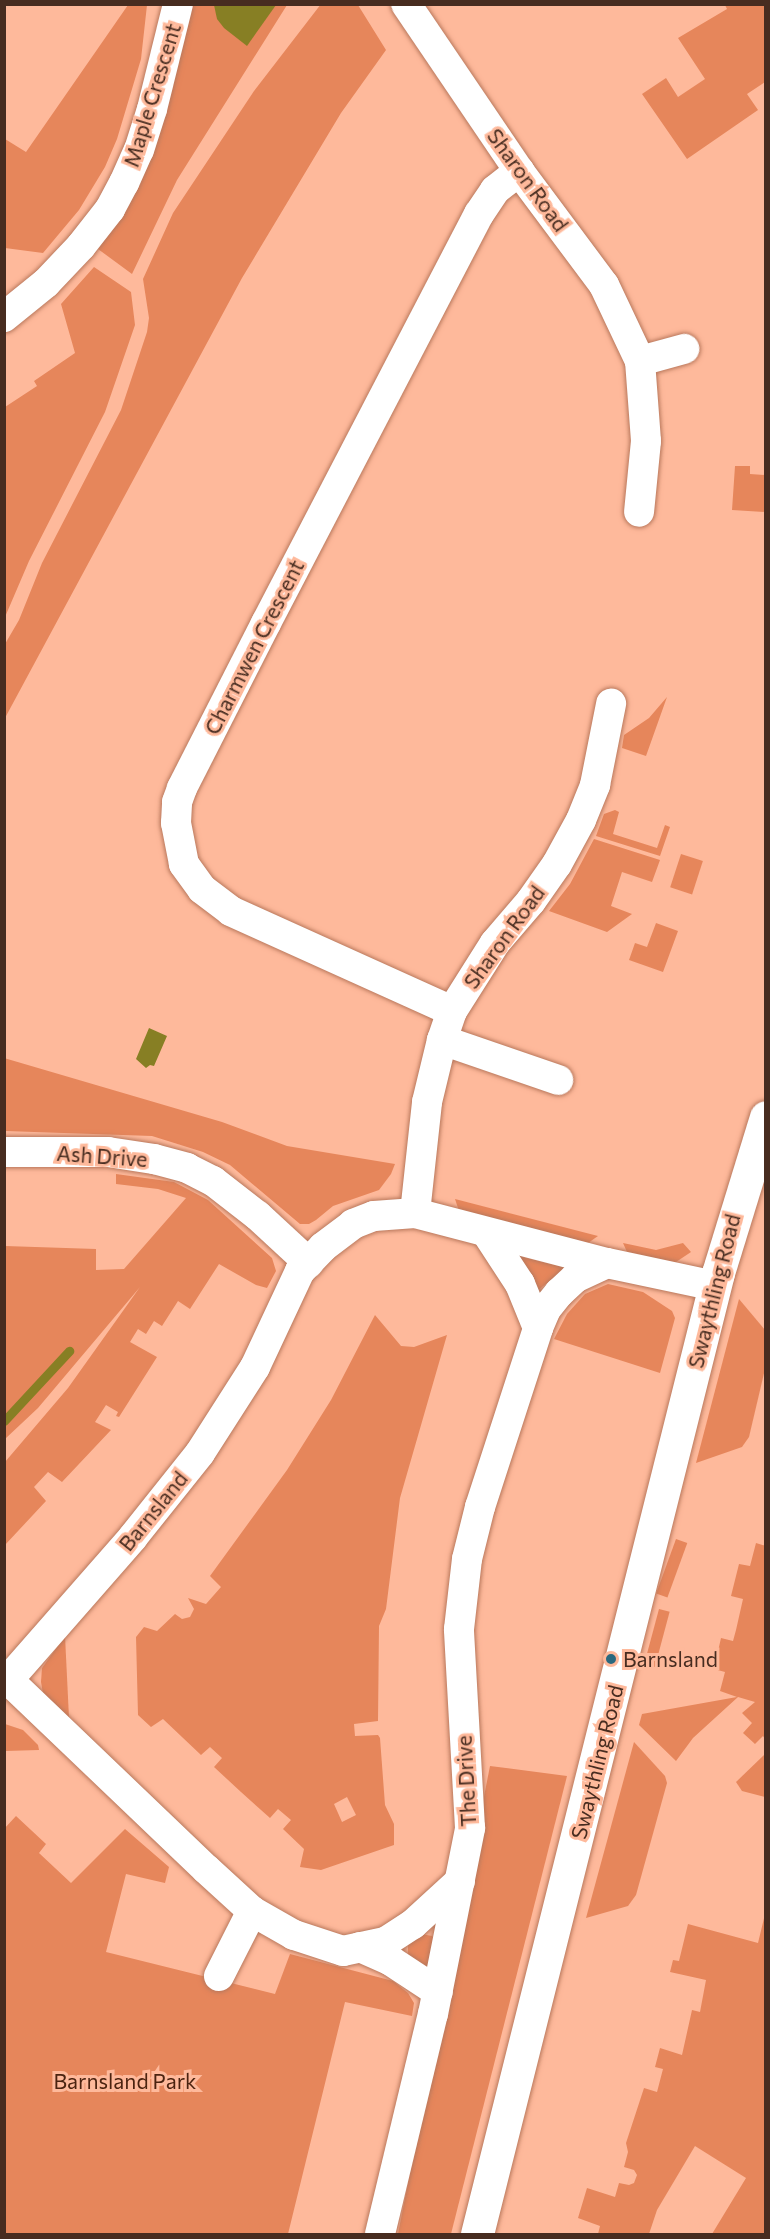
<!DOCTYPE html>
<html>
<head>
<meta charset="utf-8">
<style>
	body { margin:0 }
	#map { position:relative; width:770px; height:2239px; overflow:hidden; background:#feb99b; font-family:Commissioner,sans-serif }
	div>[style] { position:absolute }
	.green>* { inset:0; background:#e6865b; transform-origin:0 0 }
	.water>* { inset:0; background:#877f24 }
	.stream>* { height:9px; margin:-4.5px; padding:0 4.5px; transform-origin:4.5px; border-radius:4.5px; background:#877f24 }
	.roads { filter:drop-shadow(0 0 2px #b9785c) drop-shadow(0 0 2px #b9785c) }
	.minor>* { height:30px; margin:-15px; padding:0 15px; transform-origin:15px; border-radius:15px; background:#fff }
	.primary>* { height:33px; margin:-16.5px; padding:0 16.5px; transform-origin:16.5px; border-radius:16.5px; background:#fff }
	.dots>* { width:16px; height:16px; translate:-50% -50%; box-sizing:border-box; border:3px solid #feb99b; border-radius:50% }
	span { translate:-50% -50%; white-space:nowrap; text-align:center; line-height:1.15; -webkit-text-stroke:6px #feb99b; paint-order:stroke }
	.street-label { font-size:21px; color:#472c20 }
	.poi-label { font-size:21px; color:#472c20 }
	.left { translate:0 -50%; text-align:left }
	.park-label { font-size:21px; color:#4b2310 }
	.frame { position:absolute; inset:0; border:6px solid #472c20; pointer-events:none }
</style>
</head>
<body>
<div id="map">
	<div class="green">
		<i style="clip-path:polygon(321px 4px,358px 5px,386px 50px,341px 113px,242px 278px,5px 718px,5px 644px,19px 620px,42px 563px,121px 410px,147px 332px,149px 318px,143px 279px,173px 213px,254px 91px)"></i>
		<i style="clip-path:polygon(128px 5px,147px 5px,141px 59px,117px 139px,105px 167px,79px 210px,43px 253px,5px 248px,5px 139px,26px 152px)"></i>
		<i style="clip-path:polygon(193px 5px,287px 5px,177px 180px,132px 274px,98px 249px,140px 185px,167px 103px)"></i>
		<i style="clip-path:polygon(725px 5px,765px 5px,765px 82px,747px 94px,758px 110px,687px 159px,642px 94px,666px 78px,678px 97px,705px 79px,678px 38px,727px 9px)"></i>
		<i style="clip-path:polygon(94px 267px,131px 292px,135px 325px,105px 412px,29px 561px,5px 617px,5px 407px,37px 386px,34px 381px,75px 353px,61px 304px)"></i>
		<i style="clip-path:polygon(735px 466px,750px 466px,750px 474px,765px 475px,765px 512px,732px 510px)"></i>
		<i style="clip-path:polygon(667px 697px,646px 756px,622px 748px,624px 735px,649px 718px)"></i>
		<i style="clip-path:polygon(615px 810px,619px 812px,613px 834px,657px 848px,665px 825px,670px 827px,660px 856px,596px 836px,604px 814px)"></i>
		<i style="clip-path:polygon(594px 839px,660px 860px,652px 882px,622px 872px,611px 906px,632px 914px,607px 932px,549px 911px,570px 884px)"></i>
		<i style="left:681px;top:854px;width:23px;height:35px;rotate:18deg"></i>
		<i style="clip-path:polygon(656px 923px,678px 931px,663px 972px,629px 960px,635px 943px,647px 947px)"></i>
		<i style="clip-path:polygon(4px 1058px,222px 1122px,287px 1146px,395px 1164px,391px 1174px,379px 1190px,333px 1206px,316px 1220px,309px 1224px,300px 1224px,230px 1165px,203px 1152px,152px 1136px,5px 1131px)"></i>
		<i style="clip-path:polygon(116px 1174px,174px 1182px,208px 1200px,272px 1258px,276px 1271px,267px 1288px,256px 1285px,219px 1264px,190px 1309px,178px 1301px,162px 1326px,154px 1321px,146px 1334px,138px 1329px,130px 1342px,157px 1357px,119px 1417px,116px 1416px,118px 1412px,106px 1405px,95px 1422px,111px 1430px,62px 1482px,48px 1472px,34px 1487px,46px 1501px,5px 1545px,5px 1462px,68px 1388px,140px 1287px,38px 1408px,5px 1439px,5px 1246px,96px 1249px,96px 1270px,124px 1269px,186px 1198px,158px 1189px,116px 1184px)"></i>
		<i style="clip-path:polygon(455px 1199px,598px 1236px,588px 1243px,459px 1211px)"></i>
		<i style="clip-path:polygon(623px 1243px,656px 1250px,683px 1243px,691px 1252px,676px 1262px,660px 1262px,634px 1256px,627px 1252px)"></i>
		<i style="clip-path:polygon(518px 1256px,563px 1267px,562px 1271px,537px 1291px)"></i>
		<i style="clip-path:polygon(608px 1284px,643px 1292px,672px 1311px,675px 1318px,660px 1373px,554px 1339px,567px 1314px,585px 1294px)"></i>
		<i style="clip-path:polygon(739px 1299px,765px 1330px,765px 1369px,749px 1437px,742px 1447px,696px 1463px)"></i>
		<i style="clip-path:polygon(evenodd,375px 1315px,401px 1346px,414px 1347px,447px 1335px,400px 1498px,386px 1609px,379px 1626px,378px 1721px,354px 1724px,355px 1736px,378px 1735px,380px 1738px,385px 1805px,394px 1824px,394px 1845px,321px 1870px,300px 1867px,304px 1849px,283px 1829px,291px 1820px,278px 1809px,270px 1818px,241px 1792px,214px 1767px,222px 1758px,210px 1747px,201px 1755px,163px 1719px,151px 1727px,138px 1715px,136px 1637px,144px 1627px,157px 1631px,175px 1614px,182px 1619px,190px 1617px,194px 1609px,188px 1598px,206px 1604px,221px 1587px,210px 1576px,287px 1470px,331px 1400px,375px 1315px,347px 1797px,356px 1815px,342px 1822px,334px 1804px,347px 1797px)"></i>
		<i style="left:676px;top:1539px;width:12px;height:58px;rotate:20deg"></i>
		<i style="clip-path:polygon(756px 1543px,766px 1546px,765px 1739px,763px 1736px,755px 1744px,743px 1733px,752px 1723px,742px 1713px,755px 1702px,738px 1697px,693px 1738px,676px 1761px,639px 1725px,642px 1714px,737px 1697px,720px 1691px,725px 1672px,714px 1669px,721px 1638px,733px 1641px,736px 1630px,743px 1599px,731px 1596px,739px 1564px,750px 1566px)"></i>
		<i style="left:659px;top:1609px;width:11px;height:57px;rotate:15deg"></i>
		<i style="clip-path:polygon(65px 1636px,69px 1718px,43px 1693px,41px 1682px,42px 1668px)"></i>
		<i style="clip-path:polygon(5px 1724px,23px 1730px,38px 1745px,39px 1750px,5px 1751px)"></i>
		<i style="clip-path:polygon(634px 1742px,665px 1776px,667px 1783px,636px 1895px,628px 1906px,586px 1918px)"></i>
		<i style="clip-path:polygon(765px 1754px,765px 1797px,742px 1791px,736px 1782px)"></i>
		<i style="clip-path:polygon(490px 1766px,567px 1776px,451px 2234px,398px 2234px)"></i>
		<i style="clip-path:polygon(16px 1816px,46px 1844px,39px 1853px,71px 1883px,125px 1829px,169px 1867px,165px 1883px,126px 1874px,106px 1952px,275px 1994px,290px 1954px,393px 1981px,408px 1993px,414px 2003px,412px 2016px,345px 2002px,288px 2234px,5px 2234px,4px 1829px)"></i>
		<i style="clip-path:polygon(765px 1914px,765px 2234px,712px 2234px,746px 2178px,695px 2146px,657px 2210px,649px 2234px,598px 2234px,600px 2226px,578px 2218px,587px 2188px,615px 2197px,619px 2183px,629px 2185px,634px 2183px,637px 2175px,634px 2170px,624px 2167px,628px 2152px,626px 2143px,644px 2088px,657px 2092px,663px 2069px,655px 2067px,660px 2048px,682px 2055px,692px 2010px,700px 2012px,706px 1980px,670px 1972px,673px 1960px,679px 1961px,688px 1924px,758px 1943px)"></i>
		<i style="clip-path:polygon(421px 1934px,432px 1936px,436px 1940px,430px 1967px,424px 1968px,408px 1955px,408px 1944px)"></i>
	</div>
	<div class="water">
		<i style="clip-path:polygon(214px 5px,214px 4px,276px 5px,247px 46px,224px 28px,217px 19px)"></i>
		<i style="clip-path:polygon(149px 1028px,167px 1036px,154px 1066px,150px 1065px,146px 1068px,136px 1059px)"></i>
	</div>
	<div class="stream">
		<i style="left:4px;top:1421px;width:96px;rotate:-47.1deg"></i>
	</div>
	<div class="roads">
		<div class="minor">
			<i style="left:406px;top:4px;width:202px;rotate:55.9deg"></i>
			<i style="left:519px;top:171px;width:142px;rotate:53.3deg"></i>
			<i style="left:604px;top:285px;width:84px;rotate:64.7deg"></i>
			<i style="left:640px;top:361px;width:80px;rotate:85.7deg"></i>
			<i style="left:646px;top:441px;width:71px;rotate:95.6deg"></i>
			<i style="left:4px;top:317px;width:54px;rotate:-39deg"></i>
			<i style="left:46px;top:283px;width:51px;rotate:-46.6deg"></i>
			<i style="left:81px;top:246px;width:47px;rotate:-51.9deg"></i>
			<i style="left:110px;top:209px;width:30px;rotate:-62deg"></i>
			<i style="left:124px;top:183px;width:36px;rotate:-66deg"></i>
			<i style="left:139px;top:150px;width:43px;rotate:-72.4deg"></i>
			<i style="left:152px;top:109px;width:108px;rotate:-76.1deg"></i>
			<i style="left:640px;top:361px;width:46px;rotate:-15.3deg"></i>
			<i style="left:452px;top:1011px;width:243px;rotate:-155.7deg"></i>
			<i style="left:231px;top:911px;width:36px;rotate:-143deg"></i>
			<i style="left:202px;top:889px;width:31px;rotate:-126deg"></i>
			<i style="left:184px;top:864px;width:42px;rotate:-101deg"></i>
			<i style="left:176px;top:823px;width:21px;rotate:-87deg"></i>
			<i style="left:177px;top:802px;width:15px;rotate:-70deg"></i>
			<i style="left:182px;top:788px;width:185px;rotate:-63deg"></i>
			<i style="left:266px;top:623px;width:461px;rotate:-62.5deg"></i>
			<i style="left:479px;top:214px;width:29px;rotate:-56deg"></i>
			<i style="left:495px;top:190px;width:31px;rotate:-38deg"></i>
			<i style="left:442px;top:1040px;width:123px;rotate:19deg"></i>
			<i style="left:4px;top:1152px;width:104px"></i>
			<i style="left:108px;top:1152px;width:47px;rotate:8.7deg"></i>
			<i style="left:154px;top:1159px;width:34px;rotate:15deg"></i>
			<i style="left:187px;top:1168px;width:29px;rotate:27deg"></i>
			<i style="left:213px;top:1181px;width:57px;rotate:37.9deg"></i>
			<i style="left:258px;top:1216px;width:69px;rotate:42.7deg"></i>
			<i style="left:415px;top:1213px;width:112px;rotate:-83.8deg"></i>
			<i style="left:427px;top:1102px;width:64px;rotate:-76.4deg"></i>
			<i style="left:442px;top:1040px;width:31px;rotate:-71deg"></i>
			<i style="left:452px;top:1011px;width:80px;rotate:-57.7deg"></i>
			<i style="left:495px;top:943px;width:55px;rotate:-49.4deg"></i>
			<i style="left:531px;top:901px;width:45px;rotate:-54.9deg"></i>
			<i style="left:557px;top:864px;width:50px;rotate:-61.4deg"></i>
			<i style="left:581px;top:820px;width:38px;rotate:-68deg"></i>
			<i style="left:595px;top:785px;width:83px;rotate:-78.8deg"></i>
			<i style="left:538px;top:1328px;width:21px;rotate:-67deg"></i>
			<i style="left:546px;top:1309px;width:21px;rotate:-51deg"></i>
			<i style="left:559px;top:1293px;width:22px;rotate:-43deg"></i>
			<i style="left:575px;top:1278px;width:35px;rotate:-25deg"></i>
			<i style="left:460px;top:1881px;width:64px;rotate:137.5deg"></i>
			<i style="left:413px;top:1924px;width:33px;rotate:147deg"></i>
			<i style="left:385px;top:1942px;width:43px;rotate:167.9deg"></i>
			<i style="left:343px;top:1951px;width:52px;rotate:-161.9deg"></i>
			<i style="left:294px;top:1935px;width:48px;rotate:-150.3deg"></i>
			<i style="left:252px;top:1911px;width:62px;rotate:-137.6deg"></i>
			<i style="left:206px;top:1869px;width:274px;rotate:-136.3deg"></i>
			<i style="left:8px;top:1680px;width:190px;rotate:-48.8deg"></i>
			<i style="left:133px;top:1537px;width:107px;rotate:-51.4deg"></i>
			<i style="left:200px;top:1453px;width:102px;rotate:-57.4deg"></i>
			<i style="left:255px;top:1367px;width:106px;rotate:-64.9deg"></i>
			<i style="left:300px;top:1271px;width:33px;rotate:-46deg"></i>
			<i style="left:323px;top:1247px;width:38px;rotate:-37deg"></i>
			<i style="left:353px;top:1224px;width:22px;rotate:-21deg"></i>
			<i style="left:374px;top:1216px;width:41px;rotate:-4.2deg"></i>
			<i style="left:415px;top:1213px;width:198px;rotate:14.6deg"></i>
			<i style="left:607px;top:1263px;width:110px;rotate:12deg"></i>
			<i style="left:360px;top:1947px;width:34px;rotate:24deg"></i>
			<i style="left:391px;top:1961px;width:56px;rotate:33.4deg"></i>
			<i style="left:219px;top:1976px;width:73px;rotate:-63.1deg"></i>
			<i style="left:380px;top:2234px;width:226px;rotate:-76.5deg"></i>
			<i style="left:433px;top:2014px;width:190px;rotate:-78.7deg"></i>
			<i style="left:470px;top:1828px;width:199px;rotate:-93.2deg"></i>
			<i style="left:459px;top:1629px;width:70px;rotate:-83.5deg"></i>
			<i style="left:467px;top:1559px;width:54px;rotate:-76deg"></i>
			<i style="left:480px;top:1507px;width:188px;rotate:-72deg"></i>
			<i style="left:538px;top:1328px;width:48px;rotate:-112.2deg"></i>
			<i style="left:520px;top:1284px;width:62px;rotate:-123.2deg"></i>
		</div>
		<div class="primary">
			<i style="left:477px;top:2234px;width:991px;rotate:-75.92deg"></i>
			<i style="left:718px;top:1273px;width:163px;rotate:-72.9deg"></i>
		</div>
	</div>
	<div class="dots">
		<i style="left:611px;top:1659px;background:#2b697f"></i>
	</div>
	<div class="street-label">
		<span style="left:152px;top:95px;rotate:-73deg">Maple Crescent</span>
		<span style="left:528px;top:180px;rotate:54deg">Sharon Road</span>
		<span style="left:254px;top:647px;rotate:-63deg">Charmwen Crescent</span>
		<span style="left:504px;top:937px;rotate:-54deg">Sharon Road</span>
		<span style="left:102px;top:1156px;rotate:4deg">Ash Drive</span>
		<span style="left:714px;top:1291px;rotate:-76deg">Swaythling Road</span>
		<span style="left:153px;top:1511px;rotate:-51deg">Barnsland</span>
		<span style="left:597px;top:1762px;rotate:-76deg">Swaythling Road</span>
		<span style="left:466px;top:1781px;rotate:-93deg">The Drive</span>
	</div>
	<div class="poi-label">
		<span class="left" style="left:623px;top:1659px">Barnsland</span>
	</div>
	<div class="park-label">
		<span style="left:125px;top:2081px">Barnsland Park</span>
	</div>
	<div class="frame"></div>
</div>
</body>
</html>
